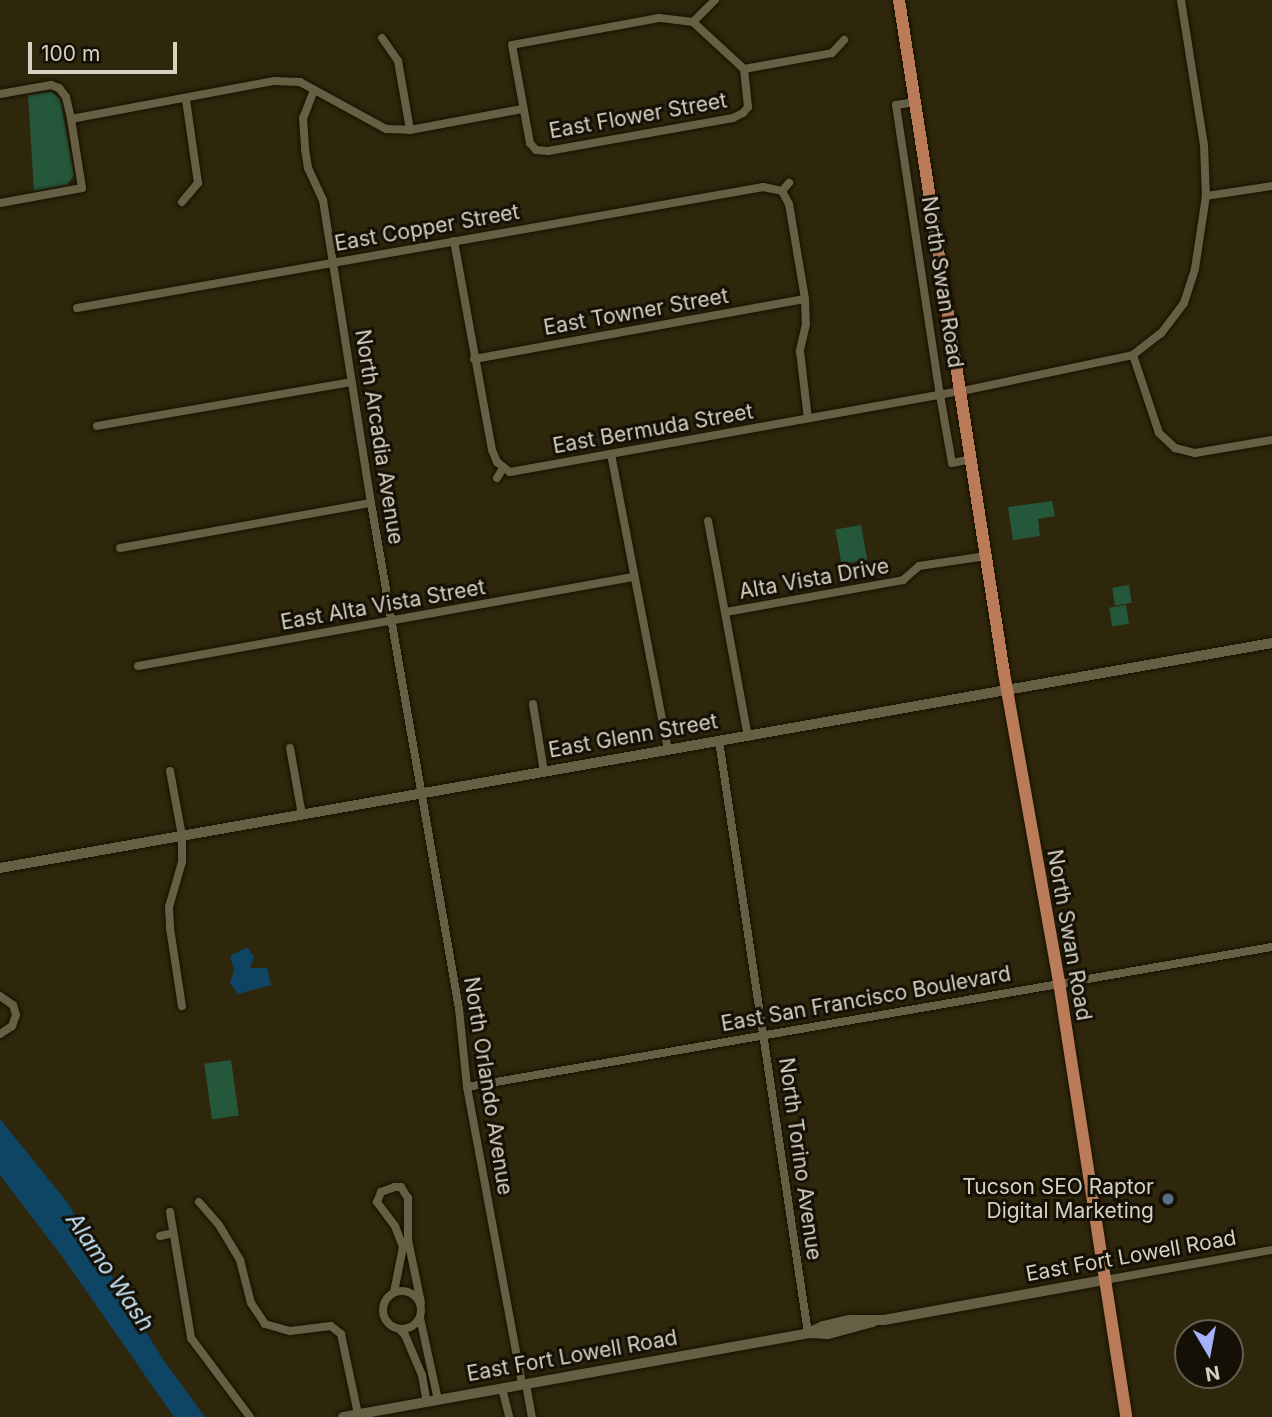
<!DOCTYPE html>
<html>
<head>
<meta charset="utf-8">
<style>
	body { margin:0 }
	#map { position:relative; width:1272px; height:1417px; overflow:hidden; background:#2f270c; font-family:Inter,sans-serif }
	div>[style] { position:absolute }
	.green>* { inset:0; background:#25583b; transform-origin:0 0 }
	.water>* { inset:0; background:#0e4464 }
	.roads { filter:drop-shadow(0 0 2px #171000) drop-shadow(0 0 2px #171000) }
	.minor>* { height:8px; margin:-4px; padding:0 4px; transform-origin:4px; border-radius:4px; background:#675f43 }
	.minor>.ring { margin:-4px; padding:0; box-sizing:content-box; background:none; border:8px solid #675f43; border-radius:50% }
	.tertiary>* { height:10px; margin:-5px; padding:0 5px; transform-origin:5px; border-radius:5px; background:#675f43 }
	.primary>* { height:12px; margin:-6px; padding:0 6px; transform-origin:6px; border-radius:6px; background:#ba7c58 }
	.dots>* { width:19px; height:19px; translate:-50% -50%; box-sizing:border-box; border:4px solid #141006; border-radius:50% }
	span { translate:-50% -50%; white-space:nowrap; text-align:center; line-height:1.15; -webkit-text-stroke:6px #141006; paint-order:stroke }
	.street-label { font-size:21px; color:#d6d2c2 }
	.poi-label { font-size:21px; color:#d6d2c2 }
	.right { translate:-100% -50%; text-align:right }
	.water-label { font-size:23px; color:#c5e2f7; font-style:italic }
	.north { position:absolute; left:1174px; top:1319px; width:70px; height:70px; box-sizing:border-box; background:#141006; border:2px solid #625e51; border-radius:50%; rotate:170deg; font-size:19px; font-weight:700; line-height:28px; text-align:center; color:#d6d2c2 }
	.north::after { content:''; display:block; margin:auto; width:24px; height:32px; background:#a4b2fc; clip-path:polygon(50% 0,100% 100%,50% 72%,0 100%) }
	.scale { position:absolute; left:28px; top:42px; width:149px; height:32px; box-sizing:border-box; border:4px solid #d6d2c2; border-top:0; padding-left:9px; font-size:21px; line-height:24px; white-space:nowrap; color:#d6d2c2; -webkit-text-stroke:5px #141006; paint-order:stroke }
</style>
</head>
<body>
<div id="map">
	<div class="green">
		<i style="clip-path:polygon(52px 92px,60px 99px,74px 175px,67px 185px,34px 191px,28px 95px)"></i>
		<i style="clip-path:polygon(1052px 501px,1055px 516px,1038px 519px,1040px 536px,1013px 540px,1008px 507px)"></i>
		<i style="left:861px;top:525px;width:35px;height:26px;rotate:80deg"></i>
		<i style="left:1129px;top:585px;width:18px;height:17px;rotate:81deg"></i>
		<i style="left:1126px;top:605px;width:19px;height:17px;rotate:81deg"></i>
		<i style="left:231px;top:1060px;width:56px;height:27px;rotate:82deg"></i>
	</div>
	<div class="water">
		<i style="clip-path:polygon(247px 947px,254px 957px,250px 968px,267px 968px,271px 985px,238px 994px,230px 983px,234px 970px,230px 956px)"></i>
		<i style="clip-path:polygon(0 1119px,67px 1202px,162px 1358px,205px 1417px,174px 1417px,64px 1259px,0 1175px)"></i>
	</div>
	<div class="roads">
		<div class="minor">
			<i style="left:715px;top:0;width:31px;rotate:135deg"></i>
			<i style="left:693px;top:22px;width:34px;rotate:-173deg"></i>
			<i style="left:659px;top:18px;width:149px;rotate:169.6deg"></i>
			<i style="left:512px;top:45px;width:100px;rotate:79.6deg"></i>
			<i style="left:530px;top:143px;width:9px;rotate:49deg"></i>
			<i style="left:536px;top:150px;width:12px;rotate:5deg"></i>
			<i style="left:548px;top:151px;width:188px;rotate:-10.1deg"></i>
			<i style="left:733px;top:118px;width:11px;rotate:-27deg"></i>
			<i style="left:743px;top:113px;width:8px;rotate:-50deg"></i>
			<i style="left:748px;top:107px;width:38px;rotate:-96deg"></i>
			<i style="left:1181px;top:0;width:147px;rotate:81deg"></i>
			<i style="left:1204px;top:145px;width:51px;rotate:87.8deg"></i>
			<i style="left:1206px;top:196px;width:74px;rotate:98.6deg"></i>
			<i style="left:1195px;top:269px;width:36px;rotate:108deg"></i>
			<i style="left:1184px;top:303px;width:38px;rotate:127deg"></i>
			<i style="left:1161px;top:333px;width:36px;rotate:142deg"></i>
			<i style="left:1133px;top:355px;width:82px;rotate:71.6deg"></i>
			<i style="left:1159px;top:433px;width:22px;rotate:43deg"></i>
			<i style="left:1175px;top:448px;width:21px;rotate:14deg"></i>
			<i style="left:1195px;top:453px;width:78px;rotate:-9.6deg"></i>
			<i style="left:693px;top:22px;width:69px;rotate:42.7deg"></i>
			<i style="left:744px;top:69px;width:89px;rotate:-10.3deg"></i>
			<i style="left:832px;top:53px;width:18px;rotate:-47deg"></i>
			<i style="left:382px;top:38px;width:28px;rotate:55deg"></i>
			<i style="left:398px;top:61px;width:70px;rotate:80.1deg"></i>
			<i style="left:314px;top:90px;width:30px;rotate:111deg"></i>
			<i style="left:303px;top:118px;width:31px;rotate:86deg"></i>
			<i style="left:305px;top:149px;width:19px;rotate:81deg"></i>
			<i style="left:308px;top:168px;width:35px;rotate:65deg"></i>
			<i style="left:323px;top:200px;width:307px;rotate:81deg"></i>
			<i style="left:371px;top:503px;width:514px;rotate:80.13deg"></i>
			<i style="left:459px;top:1009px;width:78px;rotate:84.1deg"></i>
			<i style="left:467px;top:1087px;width:303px;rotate:79.5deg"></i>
			<i style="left:0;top:94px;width:52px;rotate:-10deg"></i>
			<i style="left:51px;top:85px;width:9px;rotate:21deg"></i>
			<i style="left:59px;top:88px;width:11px;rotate:52deg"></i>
			<i style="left:66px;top:97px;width:23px;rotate:77deg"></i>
			<i style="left:71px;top:119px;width:70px;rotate:80.9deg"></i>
			<i style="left:82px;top:188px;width:83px;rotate:169.6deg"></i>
			<i style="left:915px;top:102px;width:19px;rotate:171deg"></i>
			<i style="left:896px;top:105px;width:293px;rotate:81.4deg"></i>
			<i style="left:940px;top:395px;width:69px;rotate:80deg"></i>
			<i style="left:952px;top:463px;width:20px;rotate:-11deg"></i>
			<i style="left:71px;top:119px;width:207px;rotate:-10.6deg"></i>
			<i style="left:274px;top:81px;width:26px;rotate:2deg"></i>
			<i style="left:300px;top:82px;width:98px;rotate:28.7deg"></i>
			<i style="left:386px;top:129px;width:24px;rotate:2deg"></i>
			<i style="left:410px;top:130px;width:114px;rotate:-10.6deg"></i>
			<i style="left:782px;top:191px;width:15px;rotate:62deg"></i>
			<i style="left:789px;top:204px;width:96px;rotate:80.4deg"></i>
			<i style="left:805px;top:299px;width:25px;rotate:88deg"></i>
			<i style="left:806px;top:324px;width:28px;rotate:103deg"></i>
			<i style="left:800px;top:351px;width:68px;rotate:83.3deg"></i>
			<i style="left:782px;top:191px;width:11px;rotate:-49deg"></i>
			<i style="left:1206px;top:196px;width:67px;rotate:-8.6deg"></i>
			<i style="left:182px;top:202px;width:25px;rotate:-50deg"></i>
			<i style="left:198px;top:183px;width:84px;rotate:-98.2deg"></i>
			<i style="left:454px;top:241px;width:212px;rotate:79.7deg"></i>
			<i style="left:492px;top:450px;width:13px;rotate:67deg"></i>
			<i style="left:497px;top:462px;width:16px;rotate:38deg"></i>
			<i style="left:510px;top:472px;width:459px;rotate:-10.2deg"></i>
			<i style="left:962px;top:391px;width:175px;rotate:-11.9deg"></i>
			<i style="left:77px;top:308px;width:697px;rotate:-10deg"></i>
			<i style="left:763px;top:187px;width:19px;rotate:12deg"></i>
			<i style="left:474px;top:359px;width:336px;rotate:-10.3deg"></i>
			<i style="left:97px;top:426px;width:258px;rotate:-9.8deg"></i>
			<i style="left:611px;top:454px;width:301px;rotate:79.1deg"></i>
			<i style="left:497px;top:478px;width:12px;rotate:-59deg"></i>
			<i style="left:708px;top:521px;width:219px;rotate:79.5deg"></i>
			<i style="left:120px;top:548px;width:255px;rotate:-10.2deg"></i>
			<i style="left:726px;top:612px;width:180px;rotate:-10.2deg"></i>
			<i style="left:903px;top:580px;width:21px;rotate:-41deg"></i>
			<i style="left:919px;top:566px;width:68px;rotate:-8.5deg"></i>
			<i style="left:138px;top:666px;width:503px;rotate:-10.19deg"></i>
			<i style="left:533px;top:704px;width:69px;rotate:80.8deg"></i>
			<i style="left:719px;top:741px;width:599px;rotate:81.45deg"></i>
			<i style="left:290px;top:748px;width:68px;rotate:79.8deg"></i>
			<i style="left:170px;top:771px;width:66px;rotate:79.5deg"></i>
			<i style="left:182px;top:836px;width:26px;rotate:90deg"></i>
			<i style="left:182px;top:862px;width:47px;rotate:106.1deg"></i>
			<i style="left:169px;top:907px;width:21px;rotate:87deg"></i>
			<i style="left:170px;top:928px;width:79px;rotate:81.3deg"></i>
			<i style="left:0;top:996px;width:16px;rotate:35deg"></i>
			<i style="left:13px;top:1005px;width:10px;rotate:73deg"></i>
			<i style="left:16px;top:1015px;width:12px;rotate:110deg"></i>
			<i style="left:12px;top:1026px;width:14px;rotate:146deg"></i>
			<i style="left:467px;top:1087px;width:817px;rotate:-9.87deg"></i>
			<i style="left:199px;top:1202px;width:30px;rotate:49deg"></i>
			<i style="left:219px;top:1225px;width:41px;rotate:59deg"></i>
			<i style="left:240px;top:1260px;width:44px;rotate:75.7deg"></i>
			<i style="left:251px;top:1303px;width:25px;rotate:56deg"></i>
			<i style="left:265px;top:1324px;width:26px;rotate:16deg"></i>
			<i style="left:290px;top:1331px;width:41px;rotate:-7deg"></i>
			<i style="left:331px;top:1326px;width:13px;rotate:39deg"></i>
			<i style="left:341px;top:1334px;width:82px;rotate:78deg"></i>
			<i style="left:170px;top:1212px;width:128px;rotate:80.5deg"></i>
			<i style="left:191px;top:1338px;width:99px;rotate:53.2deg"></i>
			<i style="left:160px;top:1236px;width:13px;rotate:-13deg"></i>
			<i style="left:1105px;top:1280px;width:170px;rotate:-10.2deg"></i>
			<i class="ring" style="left:383px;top:1291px;width:30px;height:30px"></i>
			<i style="left:394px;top:1292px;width:46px;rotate:-78.7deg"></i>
			<i style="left:403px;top:1247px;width:22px;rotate:-111deg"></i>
			<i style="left:395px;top:1226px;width:30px;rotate:-127deg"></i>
			<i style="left:377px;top:1202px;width:11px;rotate:-68deg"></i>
			<i style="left:381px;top:1192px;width:15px;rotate:-20deg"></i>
			<i style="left:395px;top:1187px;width:6px"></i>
			<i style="left:401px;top:1187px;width:13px;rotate:58deg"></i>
			<i style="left:408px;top:1198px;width:42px;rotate:90deg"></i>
			<i style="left:408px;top:1240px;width:64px;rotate:78.3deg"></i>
			<i style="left:420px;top:1318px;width:84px;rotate:77.6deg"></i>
			<i style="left:399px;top:1329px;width:8px;rotate:45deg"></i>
			<i style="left:405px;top:1335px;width:43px;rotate:67deg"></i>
			<i style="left:422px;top:1375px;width:27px;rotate:80deg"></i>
			<i style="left:526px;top:1384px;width:34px;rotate:80deg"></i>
			<i style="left:502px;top:1388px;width:30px;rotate:76deg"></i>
		</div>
		<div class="tertiary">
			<i style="left:0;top:868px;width:1292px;rotate:-10.03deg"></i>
			<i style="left:873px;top:1322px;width:47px;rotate:165.1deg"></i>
			<i style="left:828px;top:1334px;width:20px;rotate:-177deg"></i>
			<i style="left:808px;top:1333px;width:17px;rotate:-25deg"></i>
			<i style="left:823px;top:1326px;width:28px;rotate:-13deg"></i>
			<i style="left:850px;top:1320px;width:34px"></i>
			<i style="left:884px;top:1320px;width:225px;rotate:-10.3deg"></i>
			<i style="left:343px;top:1417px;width:473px;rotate:-10.2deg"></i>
		</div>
		<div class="primary">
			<i style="left:899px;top:0;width:681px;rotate:81.13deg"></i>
			<i style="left:1004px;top:673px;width:314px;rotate:79.9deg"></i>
			<i style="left:1059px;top:982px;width:440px;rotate:81.2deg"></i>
		</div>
	</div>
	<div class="dots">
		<i style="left:1168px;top:1199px;background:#5c6f8a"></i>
	</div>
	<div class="street-label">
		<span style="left:638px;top:116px;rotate:-10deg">East Flower Street</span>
		<span style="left:427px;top:228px;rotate:-10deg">East Copper Street</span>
		<span style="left:942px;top:282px;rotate:81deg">North Swan Road</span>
		<span style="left:636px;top:312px;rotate:-10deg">East Towner Street</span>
		<span style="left:653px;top:429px;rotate:-10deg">East Bermuda Street</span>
		<span style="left:379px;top:437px;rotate:81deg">North Arcadia Avenue</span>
		<span style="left:814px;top:579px;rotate:-10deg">Alta Vista Drive</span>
		<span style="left:383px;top:605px;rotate:-10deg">East Alta Vista Street</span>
		<span style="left:633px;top:736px;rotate:-10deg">East Glenn Street</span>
		<span style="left:1069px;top:935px;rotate:80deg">North Swan Road</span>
		<span style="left:866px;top:999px;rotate:-10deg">East San Francisco Boulevard</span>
		<span style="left:488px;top:1086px;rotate:81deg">North Orlando Avenue</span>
		<span style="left:800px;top:1159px;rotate:82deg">North Torino Avenue</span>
		<span style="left:1131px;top:1256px;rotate:-10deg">East Fort Lowell Road</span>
		<span style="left:572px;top:1356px;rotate:-10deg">East Fort Lowell Road</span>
	</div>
	<div class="poi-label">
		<span class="right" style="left:1154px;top:1199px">Tucson SEO Raptor<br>Digital Marketing</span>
	</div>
	<div class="water-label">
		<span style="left:110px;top:1272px;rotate:56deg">Alamo Wash</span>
	</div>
	<div class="north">N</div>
	<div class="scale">100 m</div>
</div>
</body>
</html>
